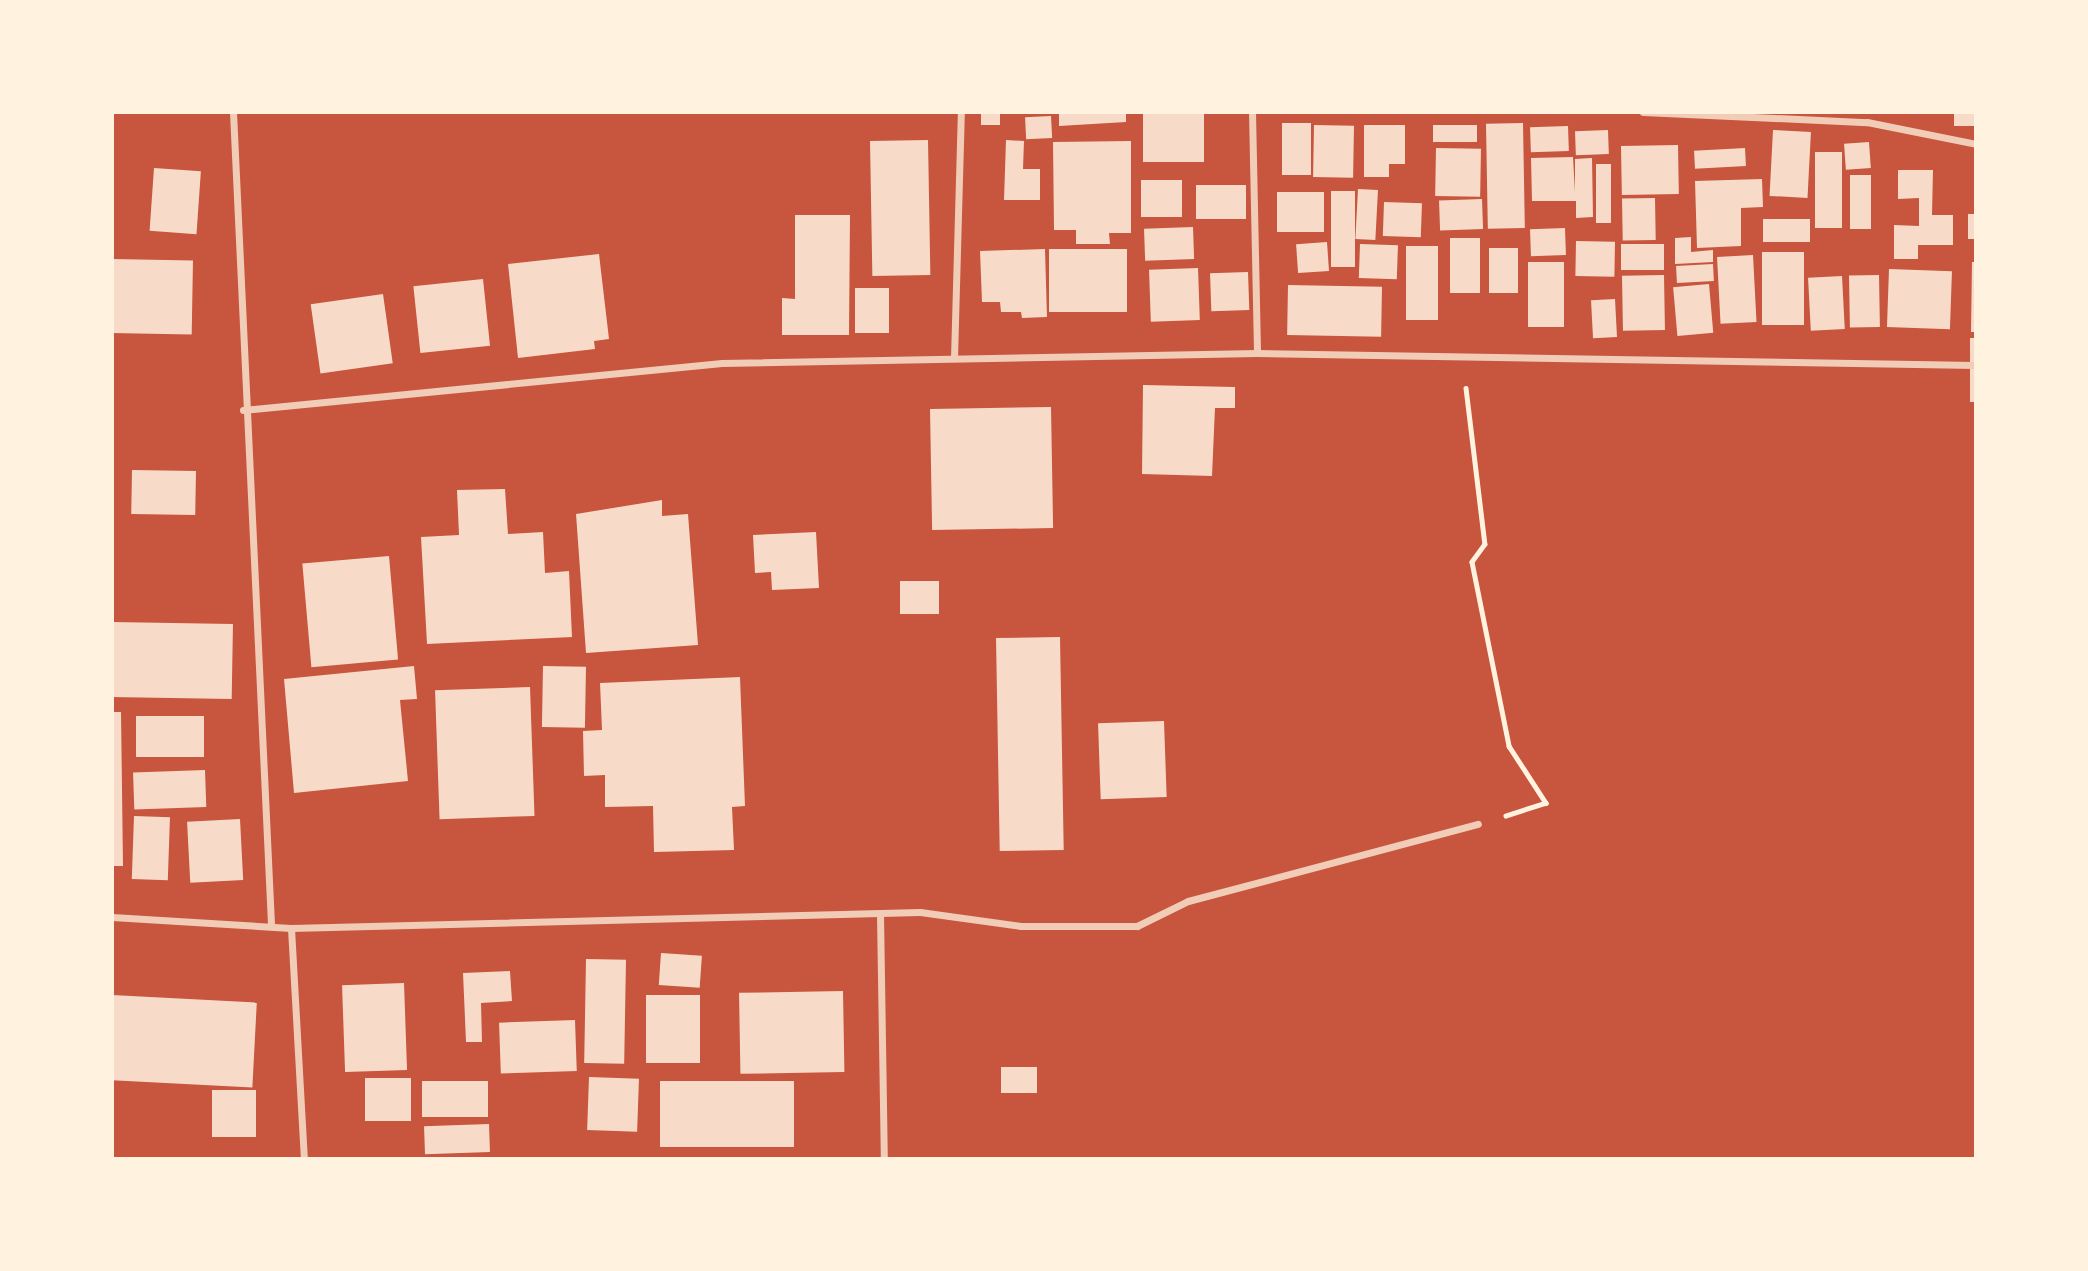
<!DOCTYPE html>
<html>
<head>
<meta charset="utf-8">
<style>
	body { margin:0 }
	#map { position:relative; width:2088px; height:1271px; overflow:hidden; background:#c8553d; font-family:Ubuntu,sans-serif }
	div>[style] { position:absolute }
	.building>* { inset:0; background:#f7dbc8; transform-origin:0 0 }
	.path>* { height:4.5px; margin:-2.25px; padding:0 2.25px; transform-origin:2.25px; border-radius:2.25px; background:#fff3e0 }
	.minor>* { height:7px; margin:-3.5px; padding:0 3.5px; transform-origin:3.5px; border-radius:3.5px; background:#f1ccb7 }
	span { translate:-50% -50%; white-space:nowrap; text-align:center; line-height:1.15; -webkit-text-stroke:5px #fff3e0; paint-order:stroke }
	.frame { position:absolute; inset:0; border:114px solid #fff3e0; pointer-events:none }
</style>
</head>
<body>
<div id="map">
	<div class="building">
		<i style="left:981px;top:112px;width:19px;height:13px"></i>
		<i style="clip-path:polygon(1059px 112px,1126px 112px,1126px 122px,1059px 126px)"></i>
		<i style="left:1143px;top:112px;width:61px;height:50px"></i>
		<i style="left:1954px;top:112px;width:22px;height:14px"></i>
		<i style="left:1051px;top:116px;width:22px;height:26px;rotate:87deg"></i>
		<i style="left:1282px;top:123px;width:29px;height:52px"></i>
		<i style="left:1523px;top:123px;width:105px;height:37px;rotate:89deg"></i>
		<i style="left:1314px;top:125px;width:40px;height:52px;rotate:1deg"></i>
		<i style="clip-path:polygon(1364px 125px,1405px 125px,1405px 164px,1389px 164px,1389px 177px,1364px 177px)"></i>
		<i style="left:1433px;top:125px;width:44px;height:17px"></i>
		<i style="left:1568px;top:126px;width:25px;height:38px;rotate:88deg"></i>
		<i style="left:1608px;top:130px;width:24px;height:33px;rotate:88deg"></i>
		<i style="left:1773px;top:130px;width:38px;height:66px;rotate:3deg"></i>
		<i style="left:928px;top:140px;width:135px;height:58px;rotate:89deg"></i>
		<i style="clip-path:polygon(1006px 140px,1024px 141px,1023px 169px,1040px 169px,1040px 200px,1004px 200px)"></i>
		<i style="clip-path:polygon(1131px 141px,1131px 233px,1109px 233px,1110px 244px,1076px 244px,1076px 230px,1054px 230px,1053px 142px)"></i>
		<i style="left:1869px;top:142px;width:26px;height:25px;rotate:86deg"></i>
		<i style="left:1678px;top:145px;width:49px;height:57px;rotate:89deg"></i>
		<i style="left:1436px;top:148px;width:45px;height:48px;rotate:1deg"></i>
		<i style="left:1745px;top:148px;width:18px;height:51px;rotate:87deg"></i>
		<i style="left:1842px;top:152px;width:76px;height:27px;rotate:90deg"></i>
		<i style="clip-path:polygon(1573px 157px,1575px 192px,1575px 159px,1592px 158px,1593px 217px,1576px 218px,1576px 201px,1532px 201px,1531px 158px)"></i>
		<i style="left:1596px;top:164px;width:15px;height:59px"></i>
		<i style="left:154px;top:168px;width:47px;height:63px;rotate:4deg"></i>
		<i style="clip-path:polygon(1898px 170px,1933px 170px,1932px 215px,1953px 215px,1953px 245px,1918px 245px,1918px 259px,1894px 259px,1894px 225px,1919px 226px,1919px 198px,1898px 199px)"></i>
		<i style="left:1850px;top:175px;width:21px;height:54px"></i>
		<i style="clip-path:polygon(1762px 179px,1763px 207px,1741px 208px,1741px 246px,1697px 248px,1695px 181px)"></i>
		<i style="left:1141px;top:180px;width:41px;height:37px"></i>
		<i style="left:1196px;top:185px;width:50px;height:34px"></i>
		<i style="left:1358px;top:189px;width:20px;height:50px;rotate:3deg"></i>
		<i style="left:1331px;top:191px;width:24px;height:76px"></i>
		<i style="left:1277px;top:192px;width:47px;height:40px"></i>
		<i style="left:1655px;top:198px;width:42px;height:33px;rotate:89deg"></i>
		<i style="left:1482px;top:199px;width:30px;height:43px;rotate:88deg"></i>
		<i style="left:1384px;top:202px;width:38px;height:34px;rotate:2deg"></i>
		<i style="left:1976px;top:214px;width:25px;height:8px;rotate:90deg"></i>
		<i style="clip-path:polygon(795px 215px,850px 215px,849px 335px,782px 335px,782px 298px,795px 299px)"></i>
		<i style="left:1810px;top:219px;width:23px;height:47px;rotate:90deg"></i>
		<i style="left:1193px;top:227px;width:32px;height:49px;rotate:88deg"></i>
		<i style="left:1565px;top:228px;width:27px;height:35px;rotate:88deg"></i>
		<i style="clip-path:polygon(1691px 237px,1691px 252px,1713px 250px,1713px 262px,1675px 264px,1675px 238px)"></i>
		<i style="left:1450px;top:238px;width:30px;height:55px"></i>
		<i style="left:1576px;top:241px;width:39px;height:35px;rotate:1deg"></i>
		<i style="left:1327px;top:242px;width:29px;height:31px;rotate:86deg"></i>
		<i style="left:1360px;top:244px;width:38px;height:34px;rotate:2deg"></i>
		<i style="left:1621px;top:244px;width:43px;height:26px"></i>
		<i style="left:1438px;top:246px;width:74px;height:32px;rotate:90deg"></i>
		<i style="left:1489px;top:248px;width:29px;height:45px"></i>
		<i style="clip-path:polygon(1045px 249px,1047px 317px,1022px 318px,1021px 312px,1001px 312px,1000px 302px,982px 302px,980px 251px)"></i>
		<i style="left:1127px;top:249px;width:63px;height:78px;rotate:90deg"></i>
		<i style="left:1762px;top:252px;width:42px;height:73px"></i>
		<i style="clip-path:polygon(599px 254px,609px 339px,594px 341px,595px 349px,518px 358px,508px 264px)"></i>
		<i style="left:1753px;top:255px;width:67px;height:36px;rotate:87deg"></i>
		<i style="left:112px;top:259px;width:81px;height:74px;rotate:1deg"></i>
		<i style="left:1528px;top:262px;width:36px;height:65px"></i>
		<i style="clip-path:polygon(1972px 262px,1976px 262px,1976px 332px,1971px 332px)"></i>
		<i style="left:1713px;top:264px;width:17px;height:37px;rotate:87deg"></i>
		<i style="left:1198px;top:268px;width:52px;height:49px;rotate:88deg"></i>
		<i style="left:1889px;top:269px;width:63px;height:58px;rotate:2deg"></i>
		<i style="left:1248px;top:272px;width:38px;height:38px;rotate:88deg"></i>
		<i style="left:1664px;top:275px;width:55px;height:42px;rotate:89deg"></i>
		<i style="left:1879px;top:275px;width:52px;height:30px;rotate:89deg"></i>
		<i style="left:1842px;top:276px;width:53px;height:34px;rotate:87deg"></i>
		<i style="left:483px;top:279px;width:67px;height:70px;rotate:84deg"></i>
		<i style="left:1709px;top:284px;width:49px;height:36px;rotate:85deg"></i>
		<i style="left:1288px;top:285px;width:94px;height:50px;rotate:1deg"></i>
		<i style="left:855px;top:288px;width:34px;height:45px"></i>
		<i style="left:383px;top:294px;width:70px;height:73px;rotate:82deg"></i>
		<i style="left:1615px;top:299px;width:38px;height:24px;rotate:87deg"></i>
		<i style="left:1970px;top:338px;width:6px;height:64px"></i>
		<i style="clip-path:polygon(1143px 385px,1235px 387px,1235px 408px,1215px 408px,1212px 476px,1142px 474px)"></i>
		<i style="left:1051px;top:407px;width:121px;height:121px;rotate:89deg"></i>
		<i style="left:132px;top:470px;width:64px;height:44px;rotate:1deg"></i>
		<i style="clip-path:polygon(505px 489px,508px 534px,543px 532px,545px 573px,569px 571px,572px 637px,427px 644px,421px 537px,459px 535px,457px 490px)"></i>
		<i style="clip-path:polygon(662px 500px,662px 516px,688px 514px,698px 645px,586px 653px,576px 514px)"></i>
		<i style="clip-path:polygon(816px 532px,819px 588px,772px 590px,771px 572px,755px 573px,753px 535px)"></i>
		<i style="left:389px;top:556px;width:104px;height:87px;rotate:85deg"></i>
		<i style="left:900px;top:581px;width:39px;height:33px"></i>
		<i style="left:112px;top:622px;width:121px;height:75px;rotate:1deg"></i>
		<i style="left:1060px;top:637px;width:213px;height:64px;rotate:89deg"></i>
		<i style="clip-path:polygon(414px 666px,417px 699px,400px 700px,408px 781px,294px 793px,284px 679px)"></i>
		<i style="left:543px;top:666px;width:43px;height:61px;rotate:1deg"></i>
		<i style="clip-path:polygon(740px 677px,745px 806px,732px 807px,734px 850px,654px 852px,653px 806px,605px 807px,605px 775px,584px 776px,583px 731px,602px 730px,600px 683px)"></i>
		<i style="left:530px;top:687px;width:129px;height:95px;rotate:88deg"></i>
		<i style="clip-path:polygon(112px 712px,121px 712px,123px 866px,112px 866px)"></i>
		<i style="left:136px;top:716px;width:68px;height:41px"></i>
		<i style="left:1164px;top:721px;width:76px;height:66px;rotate:88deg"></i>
		<i style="left:205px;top:770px;width:37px;height:72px;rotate:88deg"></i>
		<i style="left:134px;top:816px;width:36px;height:63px;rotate:2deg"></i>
		<i style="left:240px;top:819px;width:61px;height:53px;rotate:87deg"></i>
		<i style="left:661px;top:953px;width:41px;height:32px;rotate:4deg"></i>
		<i style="left:586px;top:959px;width:40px;height:104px;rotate:1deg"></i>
		<i style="clip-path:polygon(510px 971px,512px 1001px,481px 1003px,482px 1042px,466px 1042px,463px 973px)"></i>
		<i style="left:404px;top:983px;width:87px;height:62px;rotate:88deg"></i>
		<i style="left:843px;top:991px;width:81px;height:104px;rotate:89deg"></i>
		<i style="left:112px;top:995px;width:145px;height:85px;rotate:3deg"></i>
		<i style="left:646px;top:995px;width:54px;height:68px"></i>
		<i style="left:575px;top:1020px;width:51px;height:76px;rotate:88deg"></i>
		<i style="left:1037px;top:1067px;width:26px;height:36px;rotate:90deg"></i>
		<i style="left:589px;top:1077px;width:50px;height:53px;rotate:2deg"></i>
		<i style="left:365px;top:1078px;width:46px;height:43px"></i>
		<i style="left:422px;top:1081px;width:66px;height:36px"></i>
		<i style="left:794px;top:1081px;width:66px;height:134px;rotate:90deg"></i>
		<i style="left:212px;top:1090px;width:44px;height:47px"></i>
		<i style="left:489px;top:1124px;width:28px;height:65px;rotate:88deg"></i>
	</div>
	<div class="path">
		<i style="left:1466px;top:388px;width:157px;rotate:83.1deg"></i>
		<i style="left:1485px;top:544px;width:22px;rotate:126deg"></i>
		<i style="left:1472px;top:562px;width:188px;rotate:78.6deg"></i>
		<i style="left:1509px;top:746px;width:68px;rotate:57deg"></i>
		<i style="left:1546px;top:803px;width:42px;rotate:162deg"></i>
	</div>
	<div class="minor">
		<i style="left:233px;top:112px;width:813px;rotate:87.32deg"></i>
		<i style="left:1252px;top:112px;width:241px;rotate:88.8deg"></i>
		<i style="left:1643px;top:112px;width:224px;rotate:2.6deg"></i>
		<i style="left:1867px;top:122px;width:111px;rotate:11.4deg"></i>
		<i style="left:954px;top:358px;width:246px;rotate:-88.4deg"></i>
		<i style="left:243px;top:410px;width:481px;rotate:-5.6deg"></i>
		<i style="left:722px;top:363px;width:535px;rotate:-1.07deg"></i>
		<i style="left:1257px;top:353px;width:719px;rotate:0.96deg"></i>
		<i style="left:880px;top:914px;width:245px;rotate:89.1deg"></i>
		<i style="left:112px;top:917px;width:179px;rotate:3.5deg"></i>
		<i style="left:291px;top:928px;width:629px;rotate:-1.46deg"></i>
		<i style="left:920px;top:912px;width:102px;rotate:7.9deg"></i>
		<i style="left:1021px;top:926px;width:116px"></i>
		<i style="left:1137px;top:926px;width:57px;rotate:-26.1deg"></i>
		<i style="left:1188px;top:901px;width:300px;rotate:-14.9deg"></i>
		<i style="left:291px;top:928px;width:231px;rotate:86.8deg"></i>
	</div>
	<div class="frame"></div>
</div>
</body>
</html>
